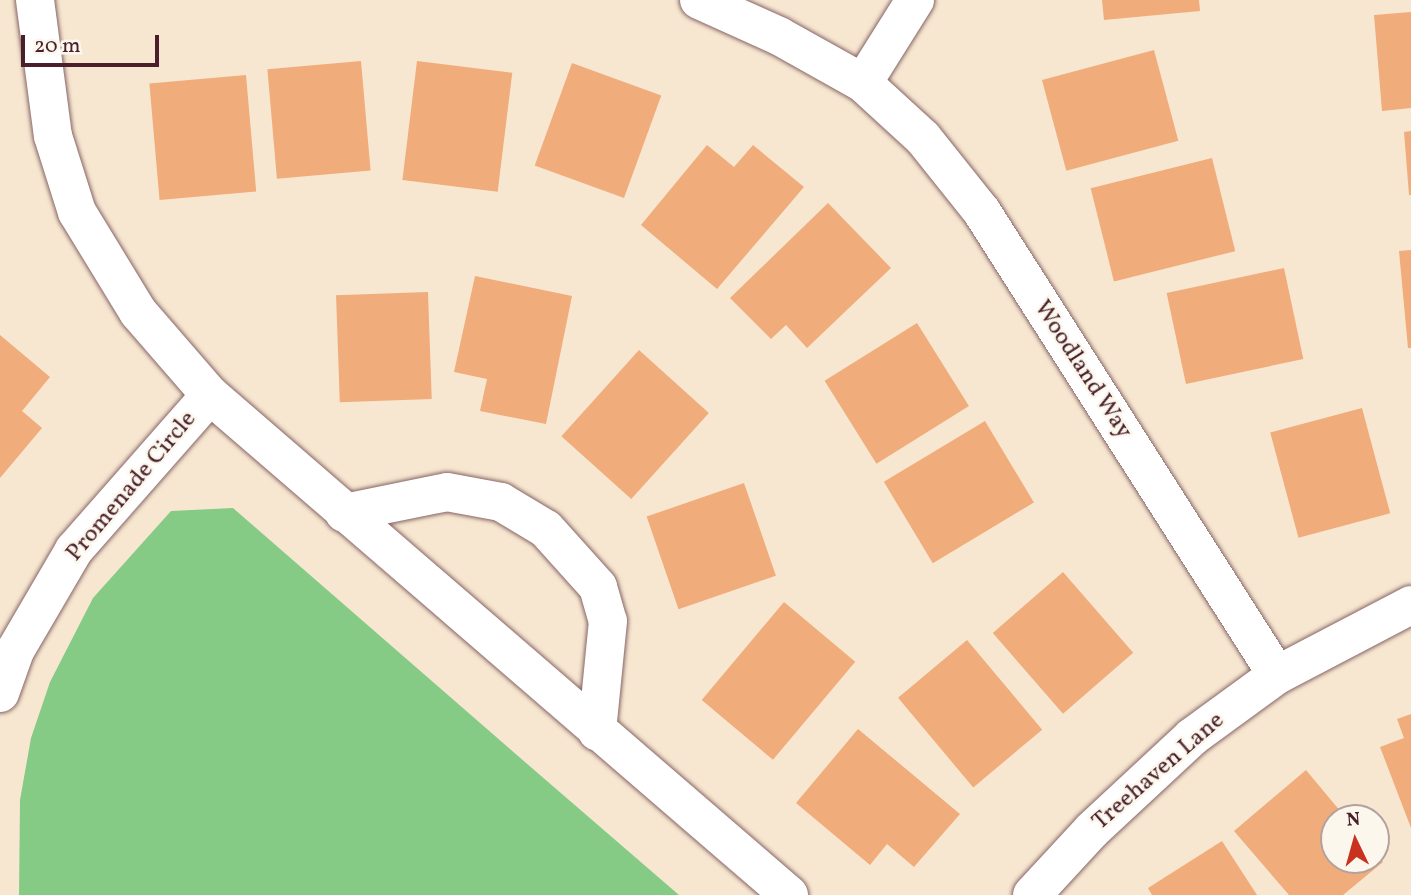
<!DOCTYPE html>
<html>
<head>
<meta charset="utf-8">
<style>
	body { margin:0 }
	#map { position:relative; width:1411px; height:895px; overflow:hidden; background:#f7e7d1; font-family:Vollkorn,serif }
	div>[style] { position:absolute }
	.green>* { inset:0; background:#85cb85 }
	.building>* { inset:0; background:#f1ac7b; transform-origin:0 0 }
	.roads { filter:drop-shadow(0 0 2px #876565) drop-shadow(0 0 2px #876565) }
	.street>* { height:38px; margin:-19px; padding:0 19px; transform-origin:19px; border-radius:19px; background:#fff }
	span { translate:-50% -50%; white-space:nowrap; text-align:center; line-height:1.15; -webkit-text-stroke:5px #fbf7ec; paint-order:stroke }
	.street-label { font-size:24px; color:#4a1f2b }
	.north { position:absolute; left:1320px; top:804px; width:70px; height:70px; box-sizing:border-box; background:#fbf7ec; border:2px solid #b4a19f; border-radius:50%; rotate:355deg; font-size:19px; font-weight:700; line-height:28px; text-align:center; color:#4a1f2b }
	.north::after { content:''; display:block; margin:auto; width:24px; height:32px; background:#c8321e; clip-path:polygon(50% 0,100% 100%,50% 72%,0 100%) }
	.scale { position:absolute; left:21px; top:35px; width:138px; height:32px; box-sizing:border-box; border:4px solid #4a1f2b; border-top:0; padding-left:9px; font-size:21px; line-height:24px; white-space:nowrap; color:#4a1f2b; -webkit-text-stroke:5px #fbf7ec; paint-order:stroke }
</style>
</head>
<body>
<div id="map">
	<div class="green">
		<i style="clip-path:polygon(233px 508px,518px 756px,679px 895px,19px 895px,20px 800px,31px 738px,50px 682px,93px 598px,171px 511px)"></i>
	</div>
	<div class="building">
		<i style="clip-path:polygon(1102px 0,1199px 0,1200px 11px,1104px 20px)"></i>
		<i style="clip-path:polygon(1411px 12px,1411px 108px,1382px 111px,1374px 15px)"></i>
		<i style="left:1154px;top:50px;width:94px;height:116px;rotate:75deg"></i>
		<i style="left:361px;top:61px;width:110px;height:94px;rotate:85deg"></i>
		<i style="left:417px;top:61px;width:96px;height:120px;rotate:7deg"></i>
		<i style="left:572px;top:63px;width:95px;height:109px;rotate:20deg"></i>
		<i style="left:246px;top:75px;width:117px;height:97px;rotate:85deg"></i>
		<i style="clip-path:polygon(1411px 131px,1411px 195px,1409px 195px,1404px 132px)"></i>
		<i style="clip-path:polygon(707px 145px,734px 167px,753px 145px,804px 187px,717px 289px,641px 225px)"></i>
		<i style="left:1212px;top:158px;width:96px;height:125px;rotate:76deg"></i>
		<i style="clip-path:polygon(828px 203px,891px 268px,807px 348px,786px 325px,771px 339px,730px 298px)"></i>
		<i style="clip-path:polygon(1411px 250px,1411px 348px,1408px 348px,1399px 251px)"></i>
		<i style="left:1284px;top:268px;width:93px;height:120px;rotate:78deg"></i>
		<i style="clip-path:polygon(475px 276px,572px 296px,546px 424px,480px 411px,487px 379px,454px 372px)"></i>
		<i style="left:428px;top:292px;width:107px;height:92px;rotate:88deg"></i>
		<i style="left:917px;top:323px;width:98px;height:109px;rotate:58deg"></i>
		<i style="clip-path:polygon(0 335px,50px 377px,22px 411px,42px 428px,0 478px)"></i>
		<i style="left:639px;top:350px;width:94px;height:116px;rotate:42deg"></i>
		<i style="left:1362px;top:408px;width:109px;height:95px;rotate:75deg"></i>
		<i style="left:985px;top:421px;width:95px;height:118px;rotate:59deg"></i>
		<i style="left:744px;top:483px;width:98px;height:103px;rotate:71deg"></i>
		<i style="left:1063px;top:572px;width:107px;height:93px;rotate:49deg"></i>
		<i style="left:784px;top:602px;width:93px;height:128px;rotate:40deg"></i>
		<i style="left:967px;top:640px;width:117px;height:90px;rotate:50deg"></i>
		<i style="clip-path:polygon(1411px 714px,1411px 828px,1380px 747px,1404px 738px,1397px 719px)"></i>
		<i style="clip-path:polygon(858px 729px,960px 814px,914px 867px,887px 844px,870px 865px,796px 803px)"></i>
		<i style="clip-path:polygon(1306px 770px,1346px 818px,1334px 818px,1334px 860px,1376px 860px,1376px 854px,1383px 862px,1343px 895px,1289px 895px,1234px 831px)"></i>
		<i style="clip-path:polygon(1222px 841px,1257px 895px,1152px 895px,1148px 888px)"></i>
	</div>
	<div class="roads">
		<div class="street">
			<i style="left:35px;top:0;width:137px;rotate:82.5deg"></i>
			<i style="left:53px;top:136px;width:80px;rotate:72.5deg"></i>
			<i style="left:77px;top:212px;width:117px;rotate:58.6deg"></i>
			<i style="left:138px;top:312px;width:110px;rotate:49.1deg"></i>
			<i style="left:210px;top:395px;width:765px;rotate:40.81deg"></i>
			<i style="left:699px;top:0;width:88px;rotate:24.2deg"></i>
			<i style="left:779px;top:36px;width:96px;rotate:29.2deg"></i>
			<i style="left:863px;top:83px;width:81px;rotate:42.5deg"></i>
			<i style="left:923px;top:138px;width:95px;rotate:51.4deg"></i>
			<i style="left:982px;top:212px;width:549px;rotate:57.5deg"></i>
			<i style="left:863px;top:83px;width:98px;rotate:-57.9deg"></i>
			<i style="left:344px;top:513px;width:105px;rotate:-11.5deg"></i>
			<i style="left:447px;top:492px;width:55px;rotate:10.5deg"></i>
			<i style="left:501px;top:502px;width:52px;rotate:31deg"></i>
			<i style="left:546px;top:529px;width:78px;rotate:48.1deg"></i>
			<i style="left:598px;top:587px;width:35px;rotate:74deg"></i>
			<i style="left:608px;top:621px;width:111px;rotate:95.7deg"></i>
			<i style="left:0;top:693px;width:45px;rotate:-70.3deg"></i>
			<i style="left:15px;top:651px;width:117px;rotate:-59.7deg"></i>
			<i style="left:74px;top:550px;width:206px;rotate:-48.7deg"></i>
			<i style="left:1032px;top:895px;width:88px;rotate:-47.3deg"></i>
			<i style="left:1092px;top:830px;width:137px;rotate:-42.9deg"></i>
			<i style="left:1192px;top:737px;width:105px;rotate:-36.1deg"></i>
			<i style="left:1277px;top:675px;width:151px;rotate:-27.6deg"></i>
		</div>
	</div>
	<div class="street-label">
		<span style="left:1082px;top:370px;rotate:57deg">Woodland Way</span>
		<span style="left:132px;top:487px;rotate:-50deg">Promenade Circle</span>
		<span style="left:1159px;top:772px;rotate:-41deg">Treehaven Lane</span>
	</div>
	<div class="north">N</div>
	<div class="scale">20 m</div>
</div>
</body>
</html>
